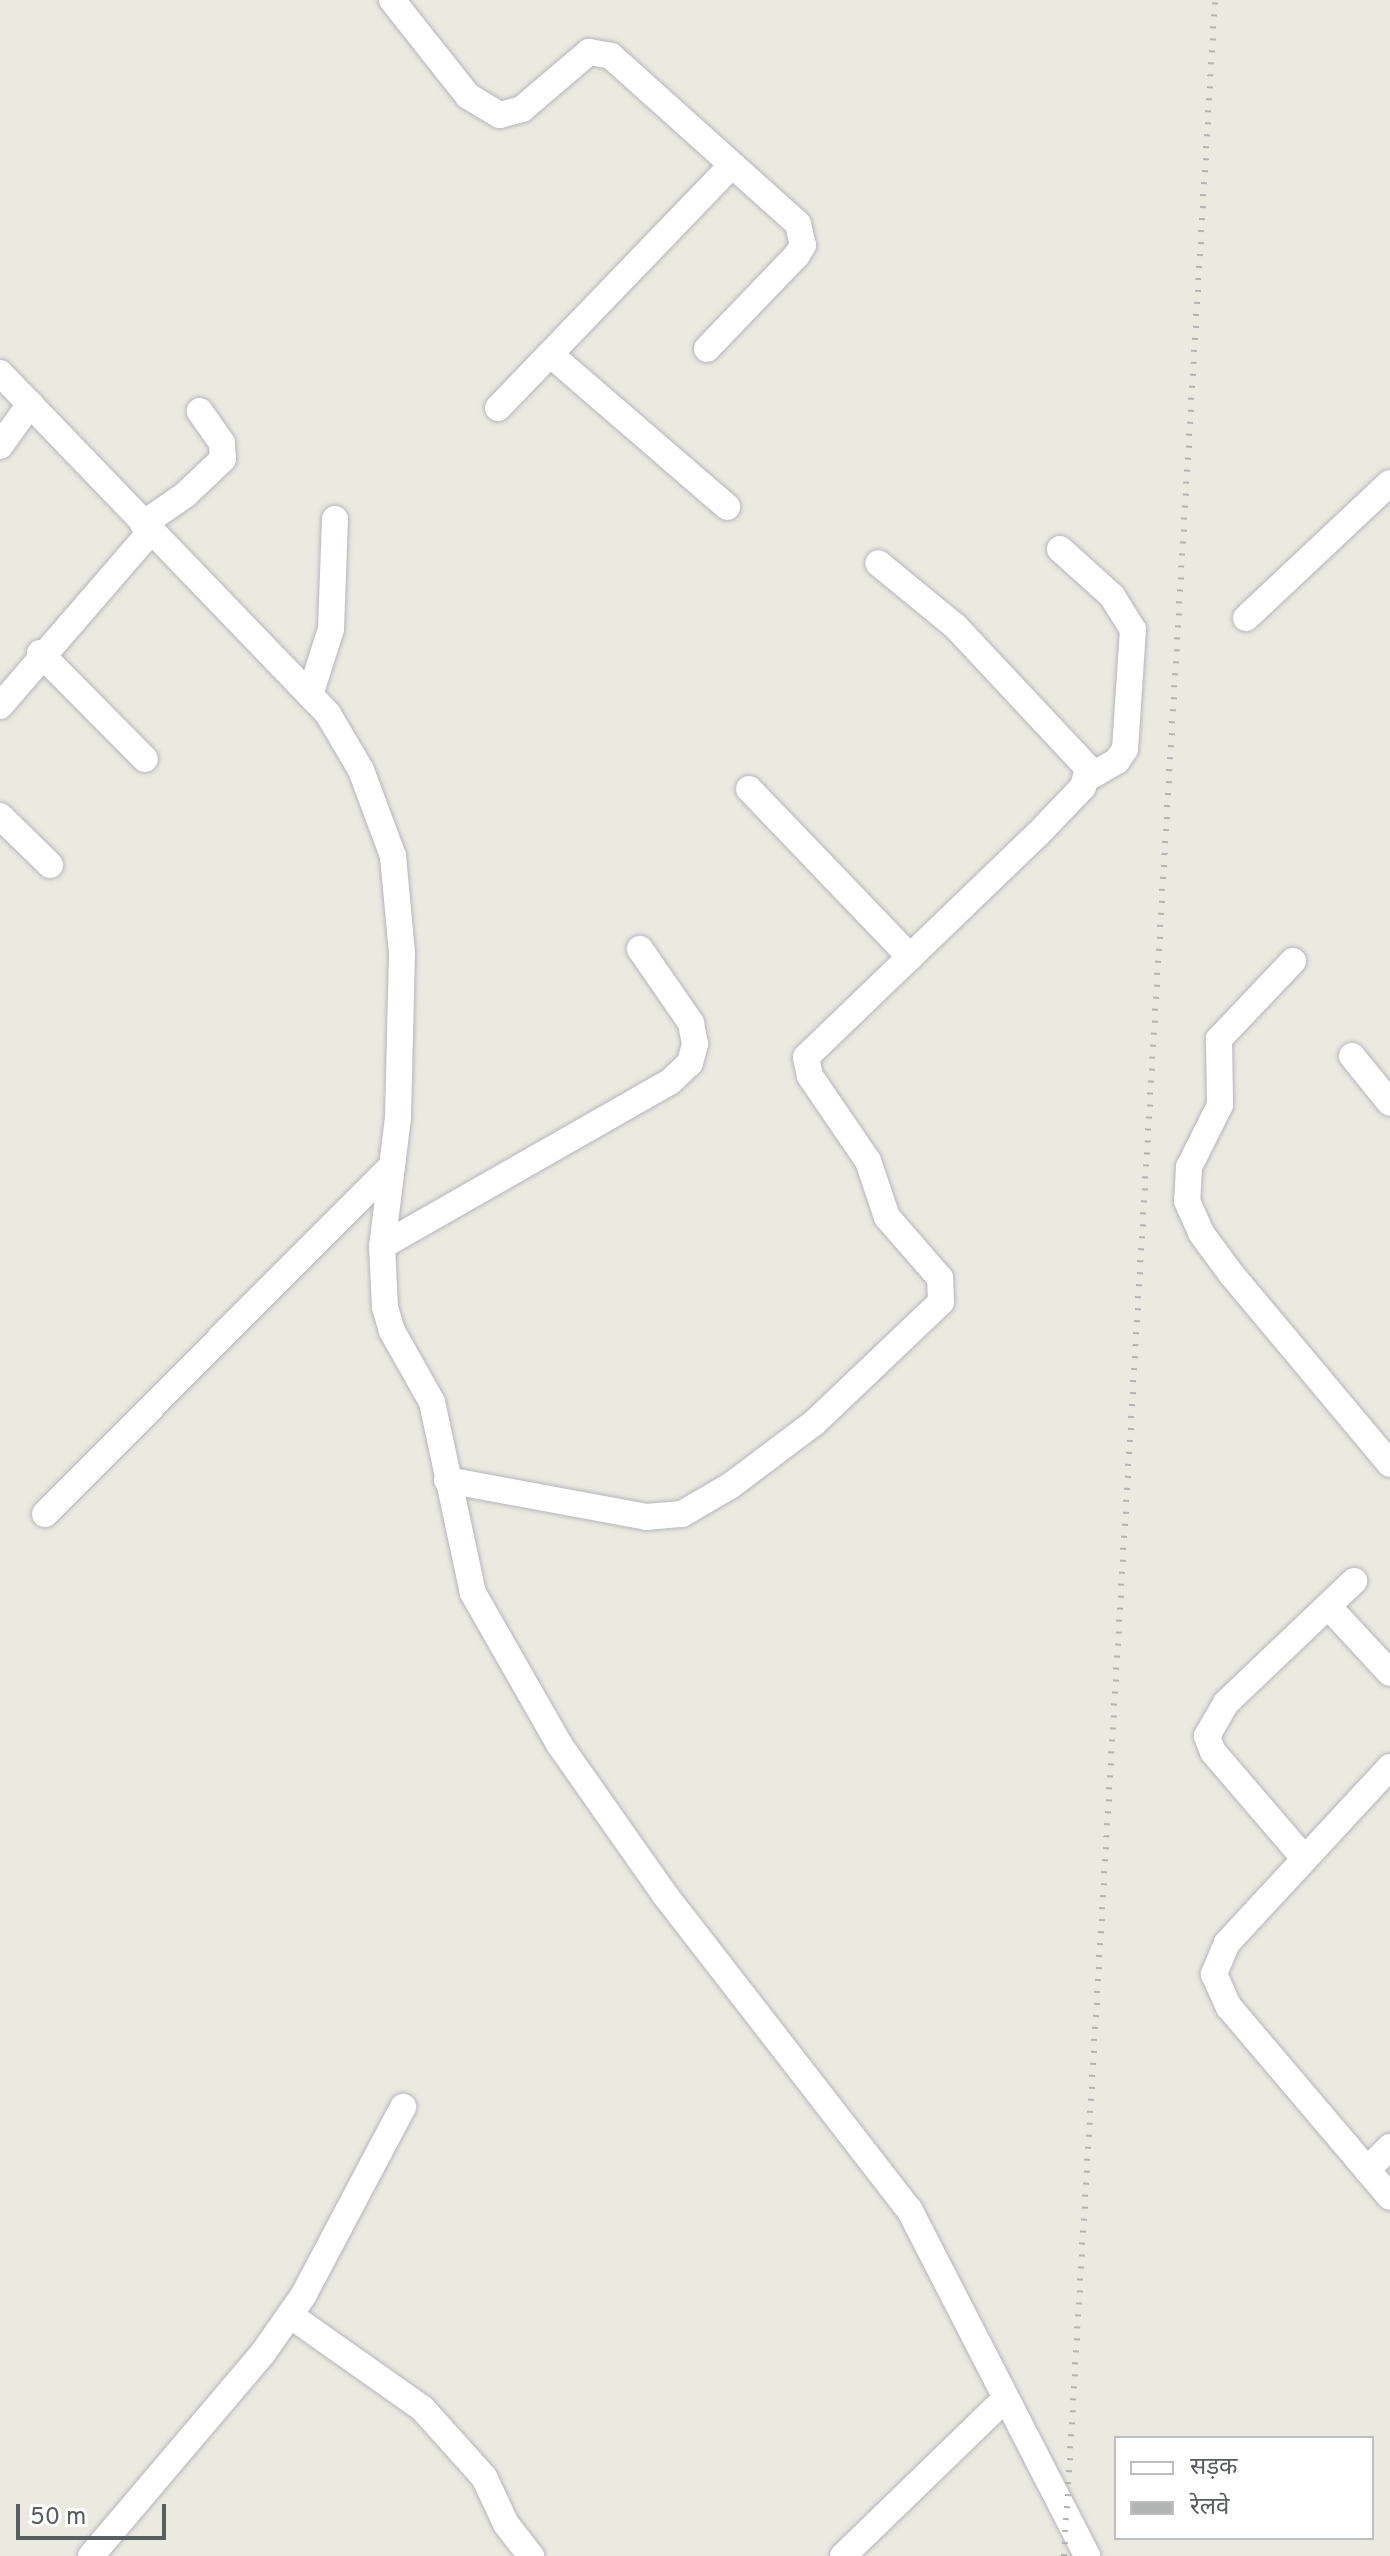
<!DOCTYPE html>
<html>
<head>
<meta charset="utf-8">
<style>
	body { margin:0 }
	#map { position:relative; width:1390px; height:2556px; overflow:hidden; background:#ebeae1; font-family:Overpass,"Noto Sans Devanagari",sans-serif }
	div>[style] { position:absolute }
	.roads { filter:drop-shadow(0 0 2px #b4b6bb) drop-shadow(0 0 2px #b4b6bb) }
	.minor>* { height:26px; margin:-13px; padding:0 13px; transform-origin:13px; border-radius:13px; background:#fff }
	.rail>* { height:6px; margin-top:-3px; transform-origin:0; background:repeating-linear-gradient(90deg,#b2b3b3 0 2px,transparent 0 12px) }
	span { translate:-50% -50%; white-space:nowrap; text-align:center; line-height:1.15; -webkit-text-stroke:8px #fff; paint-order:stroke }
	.legend { position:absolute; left:1114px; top:2436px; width:260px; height:104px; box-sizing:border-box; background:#fff; border:2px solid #bdbec0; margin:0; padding:10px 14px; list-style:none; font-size:24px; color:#595c61 }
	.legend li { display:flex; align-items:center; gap:16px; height:40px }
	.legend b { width:40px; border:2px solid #bdbec0 }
	.scale { position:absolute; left:16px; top:2504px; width:150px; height:36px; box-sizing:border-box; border:4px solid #595c61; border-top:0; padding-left:10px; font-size:24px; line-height:28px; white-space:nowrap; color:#595c61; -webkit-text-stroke:6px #fff; paint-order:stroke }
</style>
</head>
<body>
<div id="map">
	<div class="roads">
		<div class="minor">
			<i style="left:392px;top:0;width:122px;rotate:51.6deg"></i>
			<i style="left:468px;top:96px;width:37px;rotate:31deg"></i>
			<i style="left:500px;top:115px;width:23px;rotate:-15deg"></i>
			<i style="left:522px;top:109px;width:88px;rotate:-40.4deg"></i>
			<i style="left:589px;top:52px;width:22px;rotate:10deg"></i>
			<i style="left:611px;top:56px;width:251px;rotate:41.9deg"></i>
			<i style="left:798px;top:224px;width:22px;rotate:77deg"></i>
			<i style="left:803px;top:245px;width:12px;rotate:121deg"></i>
			<i style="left:797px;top:255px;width:130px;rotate:133.8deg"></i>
			<i style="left:550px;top:354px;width:234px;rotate:40.8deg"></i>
			<i style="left:0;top:373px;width:473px;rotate:46.1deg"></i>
			<i style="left:328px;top:714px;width:65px;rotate:59.5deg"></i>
			<i style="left:361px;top:770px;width:92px;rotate:69.6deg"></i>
			<i style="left:393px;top:856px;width:97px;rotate:84.7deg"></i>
			<i style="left:402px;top:953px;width:165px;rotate:91.4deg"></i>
			<i style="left:398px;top:1118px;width:129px;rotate:97.1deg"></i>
			<i style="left:382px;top:1246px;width:61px;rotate:87.2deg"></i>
			<i style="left:385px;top:1307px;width:25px;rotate:74deg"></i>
			<i style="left:392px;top:1331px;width:81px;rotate:60.6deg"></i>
			<i style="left:432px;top:1402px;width:195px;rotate:77.9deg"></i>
			<i style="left:473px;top:1593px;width:174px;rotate:60.3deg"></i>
			<i style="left:559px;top:1744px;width:184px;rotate:54.9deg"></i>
			<i style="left:665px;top:1895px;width:398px;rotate:52.2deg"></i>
			<i style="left:909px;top:2209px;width:390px;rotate:62.8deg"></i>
			<i style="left:498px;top:408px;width:337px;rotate:-46.1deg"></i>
			<i style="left:0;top:446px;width:52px;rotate:-54.5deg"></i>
			<i style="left:143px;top:524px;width:51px;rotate:-34.6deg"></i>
			<i style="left:185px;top:495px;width:52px;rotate:-43.5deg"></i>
			<i style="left:223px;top:459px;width:16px;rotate:-94deg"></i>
			<i style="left:222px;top:443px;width:39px;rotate:-125deg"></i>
			<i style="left:1060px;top:549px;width:70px;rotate:42.1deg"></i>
			<i style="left:1112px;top:596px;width:39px;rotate:58deg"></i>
			<i style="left:1133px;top:629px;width:120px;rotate:93.8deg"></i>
			<i style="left:1125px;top:749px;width:14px;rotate:124deg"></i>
			<i style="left:1117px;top:761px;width:32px;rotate:150deg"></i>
			<i style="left:1246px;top:618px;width:197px;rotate:-43.2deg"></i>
			<i style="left:40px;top:653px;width:149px;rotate:45.3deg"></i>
			<i style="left:310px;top:695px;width:69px;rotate:-72.3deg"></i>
			<i style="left:331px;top:629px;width:110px;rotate:-87.9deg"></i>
			<i style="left:0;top:706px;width:231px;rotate:-49.2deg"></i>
			<i style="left:749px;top:789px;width:233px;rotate:46.2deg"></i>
			<i style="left:0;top:816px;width:70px;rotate:44.4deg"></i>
			<i style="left:1293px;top:961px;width:108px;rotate:133.5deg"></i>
			<i style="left:1219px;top:1039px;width:66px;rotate:89.1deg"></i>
			<i style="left:1220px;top:1105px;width:69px;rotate:116.6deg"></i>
			<i style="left:1189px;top:1167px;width:34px;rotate:93deg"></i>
			<i style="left:1187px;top:1201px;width:35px;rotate:66deg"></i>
			<i style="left:1201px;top:1233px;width:52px;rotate:53.6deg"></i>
			<i style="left:1232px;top:1275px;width:246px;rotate:50.1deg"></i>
			<i style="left:1352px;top:1056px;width:60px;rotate:51deg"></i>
			<i style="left:382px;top:1246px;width:331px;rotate:-29.7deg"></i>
			<i style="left:670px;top:1082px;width:28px;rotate:-44deg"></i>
			<i style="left:690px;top:1063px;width:20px;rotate:-75deg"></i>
			<i style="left:695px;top:1044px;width:21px;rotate:-101deg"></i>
			<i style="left:691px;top:1023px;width:90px;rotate:-124.6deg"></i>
			<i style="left:447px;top:1480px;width:202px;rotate:10.5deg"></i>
			<i style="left:646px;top:1517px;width:36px;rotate:-5deg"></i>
			<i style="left:682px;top:1514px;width:56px;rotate:-30.3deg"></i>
			<i style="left:730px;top:1486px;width:105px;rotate:-36.9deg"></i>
			<i style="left:814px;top:1423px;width:175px;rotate:-43.6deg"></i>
			<i style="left:941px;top:1302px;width:24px;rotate:-92deg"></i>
			<i style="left:940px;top:1278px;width:81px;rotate:-131deg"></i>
			<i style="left:887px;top:1217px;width:59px;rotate:-108.7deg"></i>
			<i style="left:868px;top:1161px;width:103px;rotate:-124.3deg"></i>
			<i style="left:810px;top:1076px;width:19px;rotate:-102deg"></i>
			<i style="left:806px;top:1057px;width:320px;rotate:-43.9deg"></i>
			<i style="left:1037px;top:835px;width:66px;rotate:-46.2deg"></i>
			<i style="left:1083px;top:787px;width:20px;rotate:-75deg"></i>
			<i style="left:1088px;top:768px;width:195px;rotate:-133.1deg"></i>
			<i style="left:955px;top:626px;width:99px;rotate:-140.7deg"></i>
			<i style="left:45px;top:1514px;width:490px;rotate:-45.1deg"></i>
			<i style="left:1328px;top:1606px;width:91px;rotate:47.2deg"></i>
			<i style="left:1390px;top:1767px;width:240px;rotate:132.8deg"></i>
			<i style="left:1227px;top:1943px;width:34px;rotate:113deg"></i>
			<i style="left:1214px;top:1974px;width:36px;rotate:66deg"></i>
			<i style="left:1229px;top:2007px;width:249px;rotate:49.7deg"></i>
			<i style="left:1304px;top:1858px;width:140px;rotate:-130.6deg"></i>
			<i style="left:1213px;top:1752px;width:17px;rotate:-111deg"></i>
			<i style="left:1207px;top:1736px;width:38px;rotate:-60deg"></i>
			<i style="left:1226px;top:1703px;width:177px;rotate:-43.6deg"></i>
			<i style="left:1367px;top:2170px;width:33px;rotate:-45deg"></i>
			<i style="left:290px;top:2315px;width:161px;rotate:35.2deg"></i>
			<i style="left:422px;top:2408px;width:93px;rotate:48.1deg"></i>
			<i style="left:484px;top:2477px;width:52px;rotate:64.9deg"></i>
			<i style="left:506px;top:2524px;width:41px;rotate:52deg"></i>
			<i style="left:91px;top:2556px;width:266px;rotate:-49.7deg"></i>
			<i style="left:263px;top:2353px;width:70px;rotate:-54.9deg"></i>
			<i style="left:303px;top:2296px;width:214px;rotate:-62.1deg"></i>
			<i style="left:843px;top:2556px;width:226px;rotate:-44.1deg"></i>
		</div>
	</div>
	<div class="rail">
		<i style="left:1064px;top:2556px;width:2560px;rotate:-86.62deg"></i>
	</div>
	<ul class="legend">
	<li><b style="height:10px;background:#fff"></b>सड़क</li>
	<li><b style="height:10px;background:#b2b3b3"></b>रेलवे</li>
	</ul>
	<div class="scale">50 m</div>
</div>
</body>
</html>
